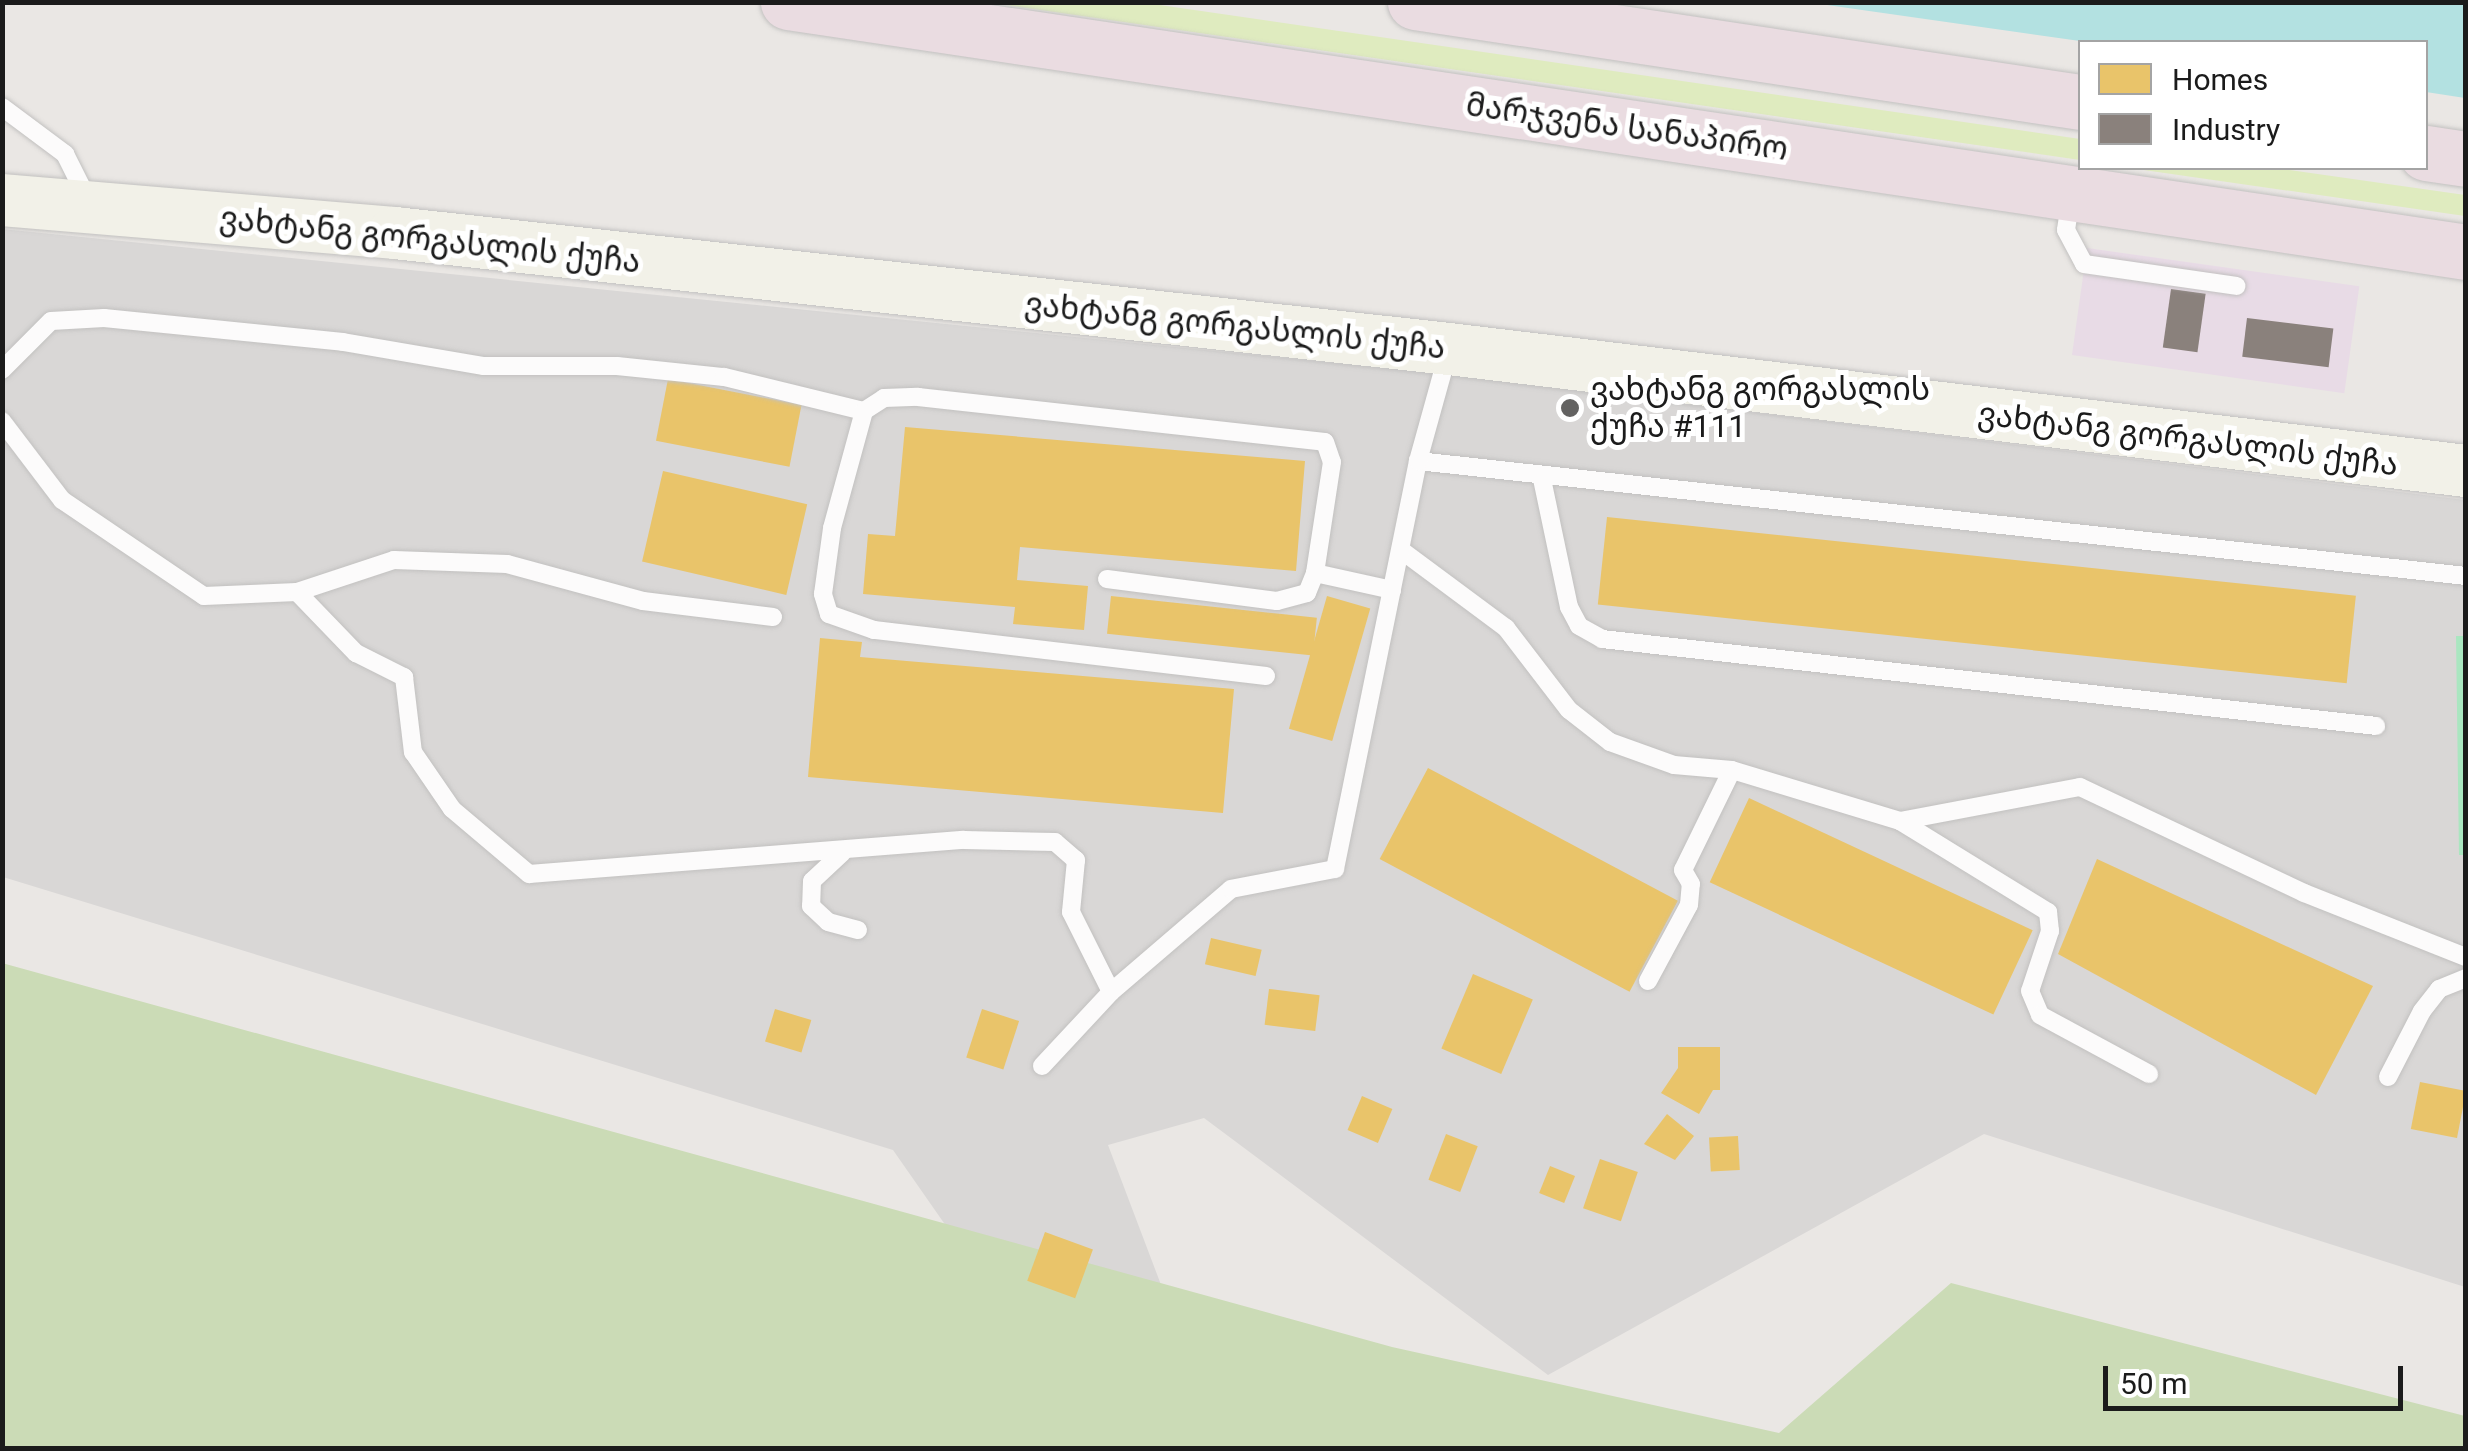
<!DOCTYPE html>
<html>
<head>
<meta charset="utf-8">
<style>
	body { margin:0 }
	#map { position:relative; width:2468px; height:1451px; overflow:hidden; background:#eae7e4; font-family:Roboto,"Noto Sans Georgian",sans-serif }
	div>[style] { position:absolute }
	.residential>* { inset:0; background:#d9d7d6 }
	.industrial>* { inset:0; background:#e8dbe6; transform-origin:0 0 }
	.grass>* { inset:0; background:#dfebbf }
	.forest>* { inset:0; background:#cbdbb6 }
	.pitch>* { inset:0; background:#aae6c0 }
	.water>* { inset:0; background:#b3e1e1 }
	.homes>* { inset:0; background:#e9c46a; transform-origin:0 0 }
	.industry>* { inset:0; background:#8a817c; transform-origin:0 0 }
	.roads { filter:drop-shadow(0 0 2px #c2c1c0) drop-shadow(0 0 2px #c2c1c0) }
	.lane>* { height:18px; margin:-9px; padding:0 9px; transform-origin:9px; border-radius:9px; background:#fcfbfb }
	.secondary>* { height:52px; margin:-26px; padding:0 26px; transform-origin:26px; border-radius:26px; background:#f2f1e8 }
	.highway>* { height:55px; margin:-27.5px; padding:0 27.5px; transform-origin:27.5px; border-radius:27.5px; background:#eadce1 }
	.dots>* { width:28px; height:28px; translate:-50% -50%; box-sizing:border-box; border:5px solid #fff; border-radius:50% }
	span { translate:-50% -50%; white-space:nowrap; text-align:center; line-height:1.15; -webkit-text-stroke:10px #fff; paint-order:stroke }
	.street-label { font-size:32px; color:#1b1b1b }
	.poi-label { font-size:32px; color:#1b1b1b }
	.left { translate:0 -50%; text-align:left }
	.frame { position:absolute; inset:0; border:5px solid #1b1b1b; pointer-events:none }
	.legend { position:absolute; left:2078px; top:40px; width:350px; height:130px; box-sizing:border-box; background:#fff; border:2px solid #a4a4a4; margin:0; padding:12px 18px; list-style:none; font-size:30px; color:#1b1b1b }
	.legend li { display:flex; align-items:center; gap:20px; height:50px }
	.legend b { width:50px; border:2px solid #a4a4a4 }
	.scale { position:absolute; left:2103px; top:1366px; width:300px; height:45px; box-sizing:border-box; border:5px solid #1b1b1b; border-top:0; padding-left:12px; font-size:30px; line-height:35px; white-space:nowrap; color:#1b1b1b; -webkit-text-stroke:8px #fff; paint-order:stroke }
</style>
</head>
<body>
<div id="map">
	<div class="residential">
		<i style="clip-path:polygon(2px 229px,1433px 373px,2465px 500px,2465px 1287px,1984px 1134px,1548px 1375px,1204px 1118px,1108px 1145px,1199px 1385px,1101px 1448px,893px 1150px,3px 877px)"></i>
	</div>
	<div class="industrial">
		<i style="left:2087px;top:248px;width:275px;height:108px;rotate:8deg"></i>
	</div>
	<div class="grass">
		<i style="clip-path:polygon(992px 3px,1146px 3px,2080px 139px,2080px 160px)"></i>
		<i style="clip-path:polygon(2130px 168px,2275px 168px,2465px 195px,2465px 216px)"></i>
	</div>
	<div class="forest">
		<i style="clip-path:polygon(2px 963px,1392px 1347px,1779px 1433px,1951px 1283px,2465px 1416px,2465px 1448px,3px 1448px)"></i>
	</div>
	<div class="pitch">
		<i style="clip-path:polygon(2456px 636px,2466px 636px,2465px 855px,2459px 855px)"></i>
	</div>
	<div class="water">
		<i style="clip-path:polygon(1813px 3px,2465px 3px,2465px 98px,2426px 92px,2426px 42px,2087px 42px)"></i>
	</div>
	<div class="homes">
		<i style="left:668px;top:379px;width:136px;height:63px;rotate:11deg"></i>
		<i style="clip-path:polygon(905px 427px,1305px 461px,1296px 571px,1020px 547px,1017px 580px,1088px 586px,1084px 630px,1013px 624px,1015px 607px,863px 594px,868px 534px,895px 536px)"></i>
		<i style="left:663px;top:471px;width:148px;height:93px;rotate:13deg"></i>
		<i style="left:1607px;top:517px;width:753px;height:88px;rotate:6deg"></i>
		<i style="left:1111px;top:596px;width:207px;height:38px;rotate:6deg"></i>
		<i style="left:1327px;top:596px;width:45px;height:138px;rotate:16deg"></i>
		<i style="clip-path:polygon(820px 638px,862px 642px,860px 657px,1234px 689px,1223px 813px,808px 777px)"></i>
		<i style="left:1428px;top:768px;width:283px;height:103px;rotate:28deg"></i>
		<i style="left:1749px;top:798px;width:313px;height:93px;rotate:25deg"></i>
		<i style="clip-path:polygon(2097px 859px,2373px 986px,2316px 1095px,2058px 954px)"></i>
		<i style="left:1211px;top:938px;width:52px;height:27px;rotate:13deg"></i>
		<i style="left:1473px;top:974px;width:65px;height:81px;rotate:23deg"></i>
		<i style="left:1269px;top:989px;width:51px;height:36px;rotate:7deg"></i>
		<i style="left:775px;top:1009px;width:38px;height:34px;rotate:17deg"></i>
		<i style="left:982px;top:1009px;width:39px;height:51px;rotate:18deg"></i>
		<i style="clip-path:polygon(1678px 1047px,1720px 1047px,1720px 1090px,1713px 1090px,1699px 1114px,1661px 1093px,1678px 1068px)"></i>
		<i style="left:2420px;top:1082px;width:47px;height:48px;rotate:11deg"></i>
		<i style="left:1362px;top:1096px;width:33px;height:37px;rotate:23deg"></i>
		<i style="clip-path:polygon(1667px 1114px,1694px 1136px,1675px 1160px,1644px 1144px)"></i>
		<i style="left:1446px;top:1134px;width:34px;height:49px;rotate:21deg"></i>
		<i style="left:1738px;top:1136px;width:34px;height:29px;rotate:87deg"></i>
		<i style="left:1600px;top:1159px;width:40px;height:52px;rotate:19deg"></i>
		<i style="left:1550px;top:1166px;width:27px;height:29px;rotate:22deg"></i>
		<i style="left:1045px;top:1232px;width:51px;height:52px;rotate:20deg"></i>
	</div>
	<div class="industry">
		<i style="left:2171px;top:289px;width:35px;height:59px;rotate:8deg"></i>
		<i style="left:2247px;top:318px;width:87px;height:39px;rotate:7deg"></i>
	</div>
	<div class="roads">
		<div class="lane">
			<i style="left:2px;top:107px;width:79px;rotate:36.7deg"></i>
			<i style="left:65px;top:154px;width:51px;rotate:63.4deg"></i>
			<i style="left:2071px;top:198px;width:32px;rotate:99deg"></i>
			<i style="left:2066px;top:230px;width:38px;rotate:62deg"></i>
			<i style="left:2084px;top:264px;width:154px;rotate:8.2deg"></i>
			<i style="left:2px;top:370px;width:69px;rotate:-45deg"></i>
			<i style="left:51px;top:321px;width:53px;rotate:-3.2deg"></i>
			<i style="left:104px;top:318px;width:240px;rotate:5.7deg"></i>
			<i style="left:343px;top:342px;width:143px;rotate:9.7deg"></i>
			<i style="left:484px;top:366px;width:133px"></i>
			<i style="left:617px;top:366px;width:108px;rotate:5.9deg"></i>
			<i style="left:724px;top:377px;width:144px;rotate:13.7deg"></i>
			<i style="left:2px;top:421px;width:99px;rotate:52.8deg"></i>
			<i style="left:62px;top:500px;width:171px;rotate:34.1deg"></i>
			<i style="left:204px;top:596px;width:93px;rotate:-2.5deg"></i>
			<i style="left:297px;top:592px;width:85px;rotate:46deg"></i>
			<i style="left:356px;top:653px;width:54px;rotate:26.6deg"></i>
			<i style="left:404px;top:677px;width:76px;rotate:83.2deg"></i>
			<i style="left:413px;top:752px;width:69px;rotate:55.6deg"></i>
			<i style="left:452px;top:809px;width:101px;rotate:40.2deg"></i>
			<i style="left:529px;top:874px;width:436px;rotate:-4.5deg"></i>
			<i style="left:964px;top:840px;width:91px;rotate:1.3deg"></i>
			<i style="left:1055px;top:842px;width:28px;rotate:41deg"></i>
			<i style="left:1076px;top:860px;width:52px;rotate:95.5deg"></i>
			<i style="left:1071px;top:912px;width:89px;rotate:63.4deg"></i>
			<i style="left:1418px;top:461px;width:1054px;rotate:6.26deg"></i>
			<i style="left:1542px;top:479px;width:131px;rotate:78.1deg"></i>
			<i style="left:1569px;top:607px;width:21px;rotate:62deg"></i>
			<i style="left:1579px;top:626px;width:26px;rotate:29deg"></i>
			<i style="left:1602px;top:639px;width:779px;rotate:6.41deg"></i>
			<i style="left:1401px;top:550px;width:131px;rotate:36.6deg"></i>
			<i style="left:1506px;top:628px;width:103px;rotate:52.5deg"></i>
			<i style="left:1569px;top:710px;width:52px;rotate:38deg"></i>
			<i style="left:1610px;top:742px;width:68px;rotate:19.8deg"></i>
			<i style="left:1674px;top:765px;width:58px;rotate:4.9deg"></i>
			<i style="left:1732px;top:770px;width:176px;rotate:16.9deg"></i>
			<i style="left:1900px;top:821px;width:183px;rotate:-10.7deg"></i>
			<i style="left:2080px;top:787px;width:248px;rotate:25.3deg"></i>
			<i style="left:2304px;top:893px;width:174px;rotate:21.6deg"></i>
			<i style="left:1107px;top:579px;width:171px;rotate:7.4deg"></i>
			<i style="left:1277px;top:601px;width:31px;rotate:-15deg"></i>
			<i style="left:1307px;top:593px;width:22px;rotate:-68deg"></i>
			<i style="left:297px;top:592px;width:102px;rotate:-18.3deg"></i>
			<i style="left:394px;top:560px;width:113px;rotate:2deg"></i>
			<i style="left:507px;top:564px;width:141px;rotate:15.2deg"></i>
			<i style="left:643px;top:601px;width:131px;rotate:7deg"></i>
			<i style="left:1266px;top:676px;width:395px;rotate:-173.3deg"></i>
			<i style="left:874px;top:630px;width:48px;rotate:-160.4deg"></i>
			<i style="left:829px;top:614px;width:21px;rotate:-107deg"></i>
			<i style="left:823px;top:594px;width:67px;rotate:-82.2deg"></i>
			<i style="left:832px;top:528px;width:121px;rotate:-74.7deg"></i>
			<i style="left:864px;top:411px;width:24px;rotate:-33deg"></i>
			<i style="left:884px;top:398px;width:34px;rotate:-2deg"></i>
			<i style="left:918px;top:397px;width:409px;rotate:6.3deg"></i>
			<i style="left:1325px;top:442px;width:21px;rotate:71deg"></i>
			<i style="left:1332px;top:462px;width:112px;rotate:98.7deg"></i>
			<i style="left:1315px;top:573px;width:79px;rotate:12.4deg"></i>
			<i style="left:1900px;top:821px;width:174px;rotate:31.6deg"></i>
			<i style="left:2048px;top:912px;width:19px;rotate:84deg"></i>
			<i style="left:2050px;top:931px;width:63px;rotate:108.4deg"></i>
			<i style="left:2030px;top:991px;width:26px;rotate:67deg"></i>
			<i style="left:2040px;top:1015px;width:124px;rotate:28.4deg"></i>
			<i style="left:842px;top:853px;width:41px;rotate:137deg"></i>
			<i style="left:812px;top:881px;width:25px;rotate:92deg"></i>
			<i style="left:811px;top:906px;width:23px;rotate:43deg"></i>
			<i style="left:828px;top:922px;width:31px;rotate:15deg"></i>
			<i style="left:1648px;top:981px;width:86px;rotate:-61.7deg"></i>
			<i style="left:1689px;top:905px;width:21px;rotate:-85deg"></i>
			<i style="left:1691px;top:884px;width:16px;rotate:-120deg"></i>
			<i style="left:1683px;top:870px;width:111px;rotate:-63.9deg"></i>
			<i style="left:1042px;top:1066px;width:101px;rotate:-47deg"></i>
			<i style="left:1111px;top:992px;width:158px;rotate:-40.6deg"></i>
			<i style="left:1231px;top:889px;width:106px;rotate:-10.9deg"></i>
			<i style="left:1335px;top:869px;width:416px;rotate:-78.5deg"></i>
			<i style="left:1418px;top:461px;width:112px;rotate:-74.5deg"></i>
			<i style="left:2388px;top:1077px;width:74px;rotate:-62.7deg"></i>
			<i style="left:2422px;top:1011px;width:28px;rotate:-52deg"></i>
			<i style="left:2439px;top:989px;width:29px;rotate:-22deg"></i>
		</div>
		<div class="secondary">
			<i style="left:2px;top:200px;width:394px;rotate:4.8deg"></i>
			<i style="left:395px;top:233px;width:1060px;rotate:6.28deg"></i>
			<i style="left:1449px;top:349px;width:1024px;rotate:6.84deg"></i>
		</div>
		<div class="highway">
			<i style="left:788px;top:2px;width:1697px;rotate:8.47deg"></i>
			<i style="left:1415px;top:2px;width:672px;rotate:8.55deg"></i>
			<i style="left:2426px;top:153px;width:40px;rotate:8.5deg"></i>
		</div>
	</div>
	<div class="dots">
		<i style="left:1570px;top:408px;background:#636261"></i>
	</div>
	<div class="street-label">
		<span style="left:1627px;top:127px;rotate:8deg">მარჯვენა სანაპირო</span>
		<span style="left:430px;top:240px;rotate:6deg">ვახტანგ გორგასლის ქუჩა</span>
		<span style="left:1235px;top:326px;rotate:6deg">ვახტანგ გორგასლის ქუჩა</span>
		<span style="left:2188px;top:439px;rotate:7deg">ვახტანგ გორგასლის ქუჩა</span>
	</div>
	<div class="poi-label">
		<span class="left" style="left:1590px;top:408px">ვახტანგ გორგასლის<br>ქუჩა #111</span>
	</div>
	<div class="frame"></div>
	<ul class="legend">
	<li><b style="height:28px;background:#e9c46a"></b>Homes</li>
	<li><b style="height:28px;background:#8a817c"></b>Industry</li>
	</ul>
	<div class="scale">50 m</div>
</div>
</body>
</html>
